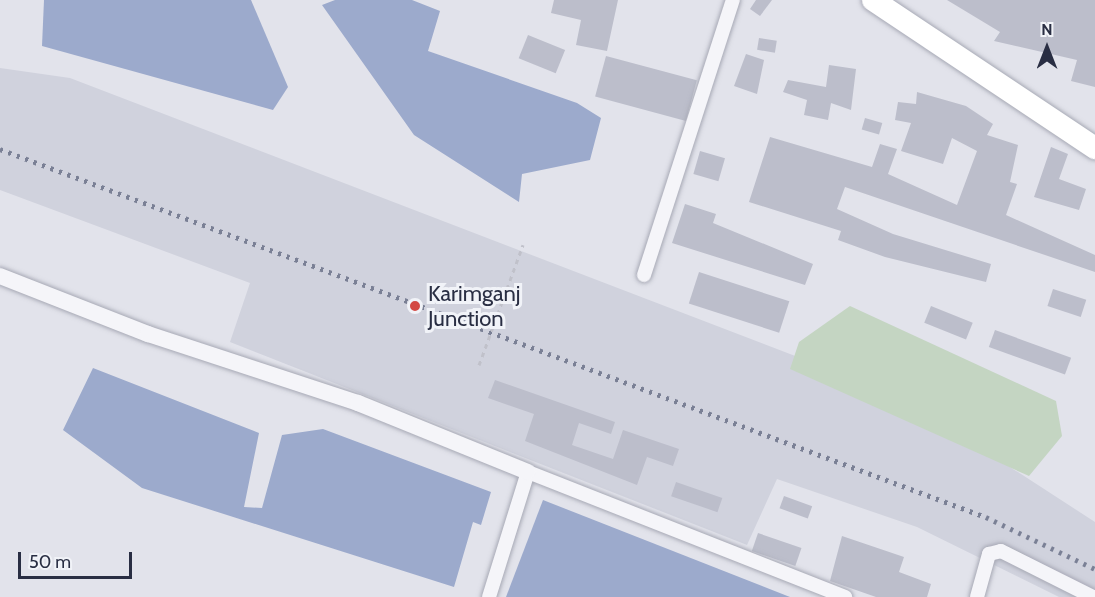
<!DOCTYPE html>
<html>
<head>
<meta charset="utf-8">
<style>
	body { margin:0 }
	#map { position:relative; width:1095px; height:597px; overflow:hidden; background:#e2e3eb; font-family:Cabin,sans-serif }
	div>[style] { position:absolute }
	.built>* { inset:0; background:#d0d2dd }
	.green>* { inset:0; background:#c4d5c2 }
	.water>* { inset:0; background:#9caacc }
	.building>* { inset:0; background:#bcbecb; transform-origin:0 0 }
	.roads { filter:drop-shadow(0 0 2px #a7a9b5) drop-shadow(0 0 2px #a7a9b5) }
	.minor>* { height:14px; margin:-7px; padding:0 7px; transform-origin:7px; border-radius:7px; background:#f5f5f9 }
	.tertiary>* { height:16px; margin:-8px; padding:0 8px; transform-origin:8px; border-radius:8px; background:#f5f5f9 }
	.trunk>* { height:22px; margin:-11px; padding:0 11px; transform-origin:11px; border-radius:11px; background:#fff }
	.rail>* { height:4.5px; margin-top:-2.25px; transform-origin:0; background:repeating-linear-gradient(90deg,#7a8095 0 3px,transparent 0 9px) }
	.path-bridge>* { height:3px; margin-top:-1.5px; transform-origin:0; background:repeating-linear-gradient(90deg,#c0c1ca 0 4.5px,transparent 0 9px) }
	.dots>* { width:16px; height:16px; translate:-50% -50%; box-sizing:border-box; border:3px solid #f1f3f8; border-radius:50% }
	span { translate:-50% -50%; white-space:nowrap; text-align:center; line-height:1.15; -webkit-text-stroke:6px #f1f3f8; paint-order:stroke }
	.poi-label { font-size:22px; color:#292e43 }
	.left { translate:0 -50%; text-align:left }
	.north { position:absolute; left:1017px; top:18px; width:60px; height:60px; -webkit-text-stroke:4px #f1f3f8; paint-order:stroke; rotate:0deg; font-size:16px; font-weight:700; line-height:24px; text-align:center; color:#292e43 }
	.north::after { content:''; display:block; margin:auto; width:21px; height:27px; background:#292e43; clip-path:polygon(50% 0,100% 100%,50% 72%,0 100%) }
	.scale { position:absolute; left:18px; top:552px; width:114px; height:27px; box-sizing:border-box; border:3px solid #292e43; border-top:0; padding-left:8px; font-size:18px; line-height:21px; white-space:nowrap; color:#292e43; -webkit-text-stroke:4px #f1f3f8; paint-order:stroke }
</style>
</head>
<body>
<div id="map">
	<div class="built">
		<i style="clip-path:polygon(0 68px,70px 78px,902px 397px,1095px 522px,1095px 597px,1059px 597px,917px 527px,777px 479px,747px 545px,230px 342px,250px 283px,0 190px)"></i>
	</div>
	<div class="green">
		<i style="clip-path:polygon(850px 306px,1056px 401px,1062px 436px,1029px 476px,790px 369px,799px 342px)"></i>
	</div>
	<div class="water">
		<i style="clip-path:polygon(44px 0,251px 0,288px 87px,273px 110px,42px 46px)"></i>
		<i style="clip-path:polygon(335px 0,412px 0,440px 11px,428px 51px,577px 103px,601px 118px,590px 160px,522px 174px,519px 202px,414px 135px,322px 5px)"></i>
		<i style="clip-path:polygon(93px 368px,259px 433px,244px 507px,262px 508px,282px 435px,323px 429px,491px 492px,481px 525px,473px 522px,454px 587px,142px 488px,63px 430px)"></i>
		<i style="clip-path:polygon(543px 500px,790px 597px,506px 597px)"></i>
	</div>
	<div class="building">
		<i style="clip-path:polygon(554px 0,618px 0,607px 51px,576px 45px,581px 20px,551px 13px)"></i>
		<i style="clip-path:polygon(756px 0,772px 0,760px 16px,750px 9px)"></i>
		<i style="clip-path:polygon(947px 0,1095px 0,1095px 87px,1071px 81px,1077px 60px,994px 41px,1000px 32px)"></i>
		<i style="left:528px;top:35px;width:40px;height:25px;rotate:22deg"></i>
		<i style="left:759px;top:38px;width:18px;height:12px;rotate:9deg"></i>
		<i style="clip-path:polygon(746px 54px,764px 60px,757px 94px,734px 86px)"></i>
		<i style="left:606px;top:56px;width:94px;height:42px;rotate:15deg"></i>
		<i style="clip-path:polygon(829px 65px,856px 69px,851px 110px,831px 103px,828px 120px,804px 115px,807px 100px,783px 92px,788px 80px,826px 87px)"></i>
		<i style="clip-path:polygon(917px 92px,966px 106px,993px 124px,987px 135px,1018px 145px,1010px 182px,1017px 184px,1006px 215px,1095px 255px,1095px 272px,845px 187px,837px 209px,893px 234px,991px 264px,986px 282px,885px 257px,838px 240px,841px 231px,749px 202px,770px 137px,872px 167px,880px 144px,897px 149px,888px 174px,957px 205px,977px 151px,952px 138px,943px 164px,901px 151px,911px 123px,895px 120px,898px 102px,916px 104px)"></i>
		<i style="left:865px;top:118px;width:18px;height:12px;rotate:16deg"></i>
		<i style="clip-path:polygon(1051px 147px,1068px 154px,1059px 179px,1086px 189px,1079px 210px,1034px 197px)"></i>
		<i style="left:700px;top:151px;width:26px;height:24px;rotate:16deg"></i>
		<i style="clip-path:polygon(685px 204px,716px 214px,713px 223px,813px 264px,805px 285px,672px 243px)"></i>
		<i style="left:699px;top:272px;width:95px;height:33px;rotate:18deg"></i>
		<i style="left:1053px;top:289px;width:35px;height:18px;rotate:18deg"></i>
		<i style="left:931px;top:306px;width:45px;height:18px;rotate:22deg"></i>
		<i style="left:995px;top:330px;width:81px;height:18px;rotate:20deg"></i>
		<i style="clip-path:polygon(495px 380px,615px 422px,611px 434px,579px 423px,572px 445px,613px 459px,623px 430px,679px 449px,673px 466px,647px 457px,637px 485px,525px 441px,534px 414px,488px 398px)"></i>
		<i style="left:676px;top:482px;width:49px;height:15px;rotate:19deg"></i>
		<i style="left:784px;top:496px;width:30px;height:13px;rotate:20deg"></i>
		<i style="left:758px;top:533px;width:46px;height:19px;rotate:19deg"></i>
		<i style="clip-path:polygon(842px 536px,904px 557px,899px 572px,931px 584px,927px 597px,876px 597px,830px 581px)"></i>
	</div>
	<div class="roads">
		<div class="minor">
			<i style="left:644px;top:275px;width:289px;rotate:-72.1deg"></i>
			<i style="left:489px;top:597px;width:131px;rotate:-72.7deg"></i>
			<i style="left:528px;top:472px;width:341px;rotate:21.5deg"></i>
			<i style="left:977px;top:597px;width:45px;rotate:-74.4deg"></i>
			<i style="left:989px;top:554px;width:12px;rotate:-14deg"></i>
			<i style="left:1001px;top:551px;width:103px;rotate:26.6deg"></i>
		</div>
		<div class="tertiary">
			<i style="left:0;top:276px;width:159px;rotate:21.4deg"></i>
			<i style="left:148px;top:334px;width:221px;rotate:18.2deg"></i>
			<i style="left:358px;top:403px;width:183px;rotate:22.1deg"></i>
		</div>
		<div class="trunk">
			<i style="left:873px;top:0;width:267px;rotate:33.7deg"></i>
		</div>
	</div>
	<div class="rail">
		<i style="left:0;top:149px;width:1052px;rotate:20.47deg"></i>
		<i style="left:986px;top:517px;width:121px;rotate:25.5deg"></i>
	</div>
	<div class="path-bridge">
		<i style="left:479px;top:365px;width:128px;rotate:-69.9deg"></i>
	</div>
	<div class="dots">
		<i style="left:415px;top:306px;background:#d34843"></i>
	</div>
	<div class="poi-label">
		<span class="left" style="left:428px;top:306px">Karimganj<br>Junction</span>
	</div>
	<div class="north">N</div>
	<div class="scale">50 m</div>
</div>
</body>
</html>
